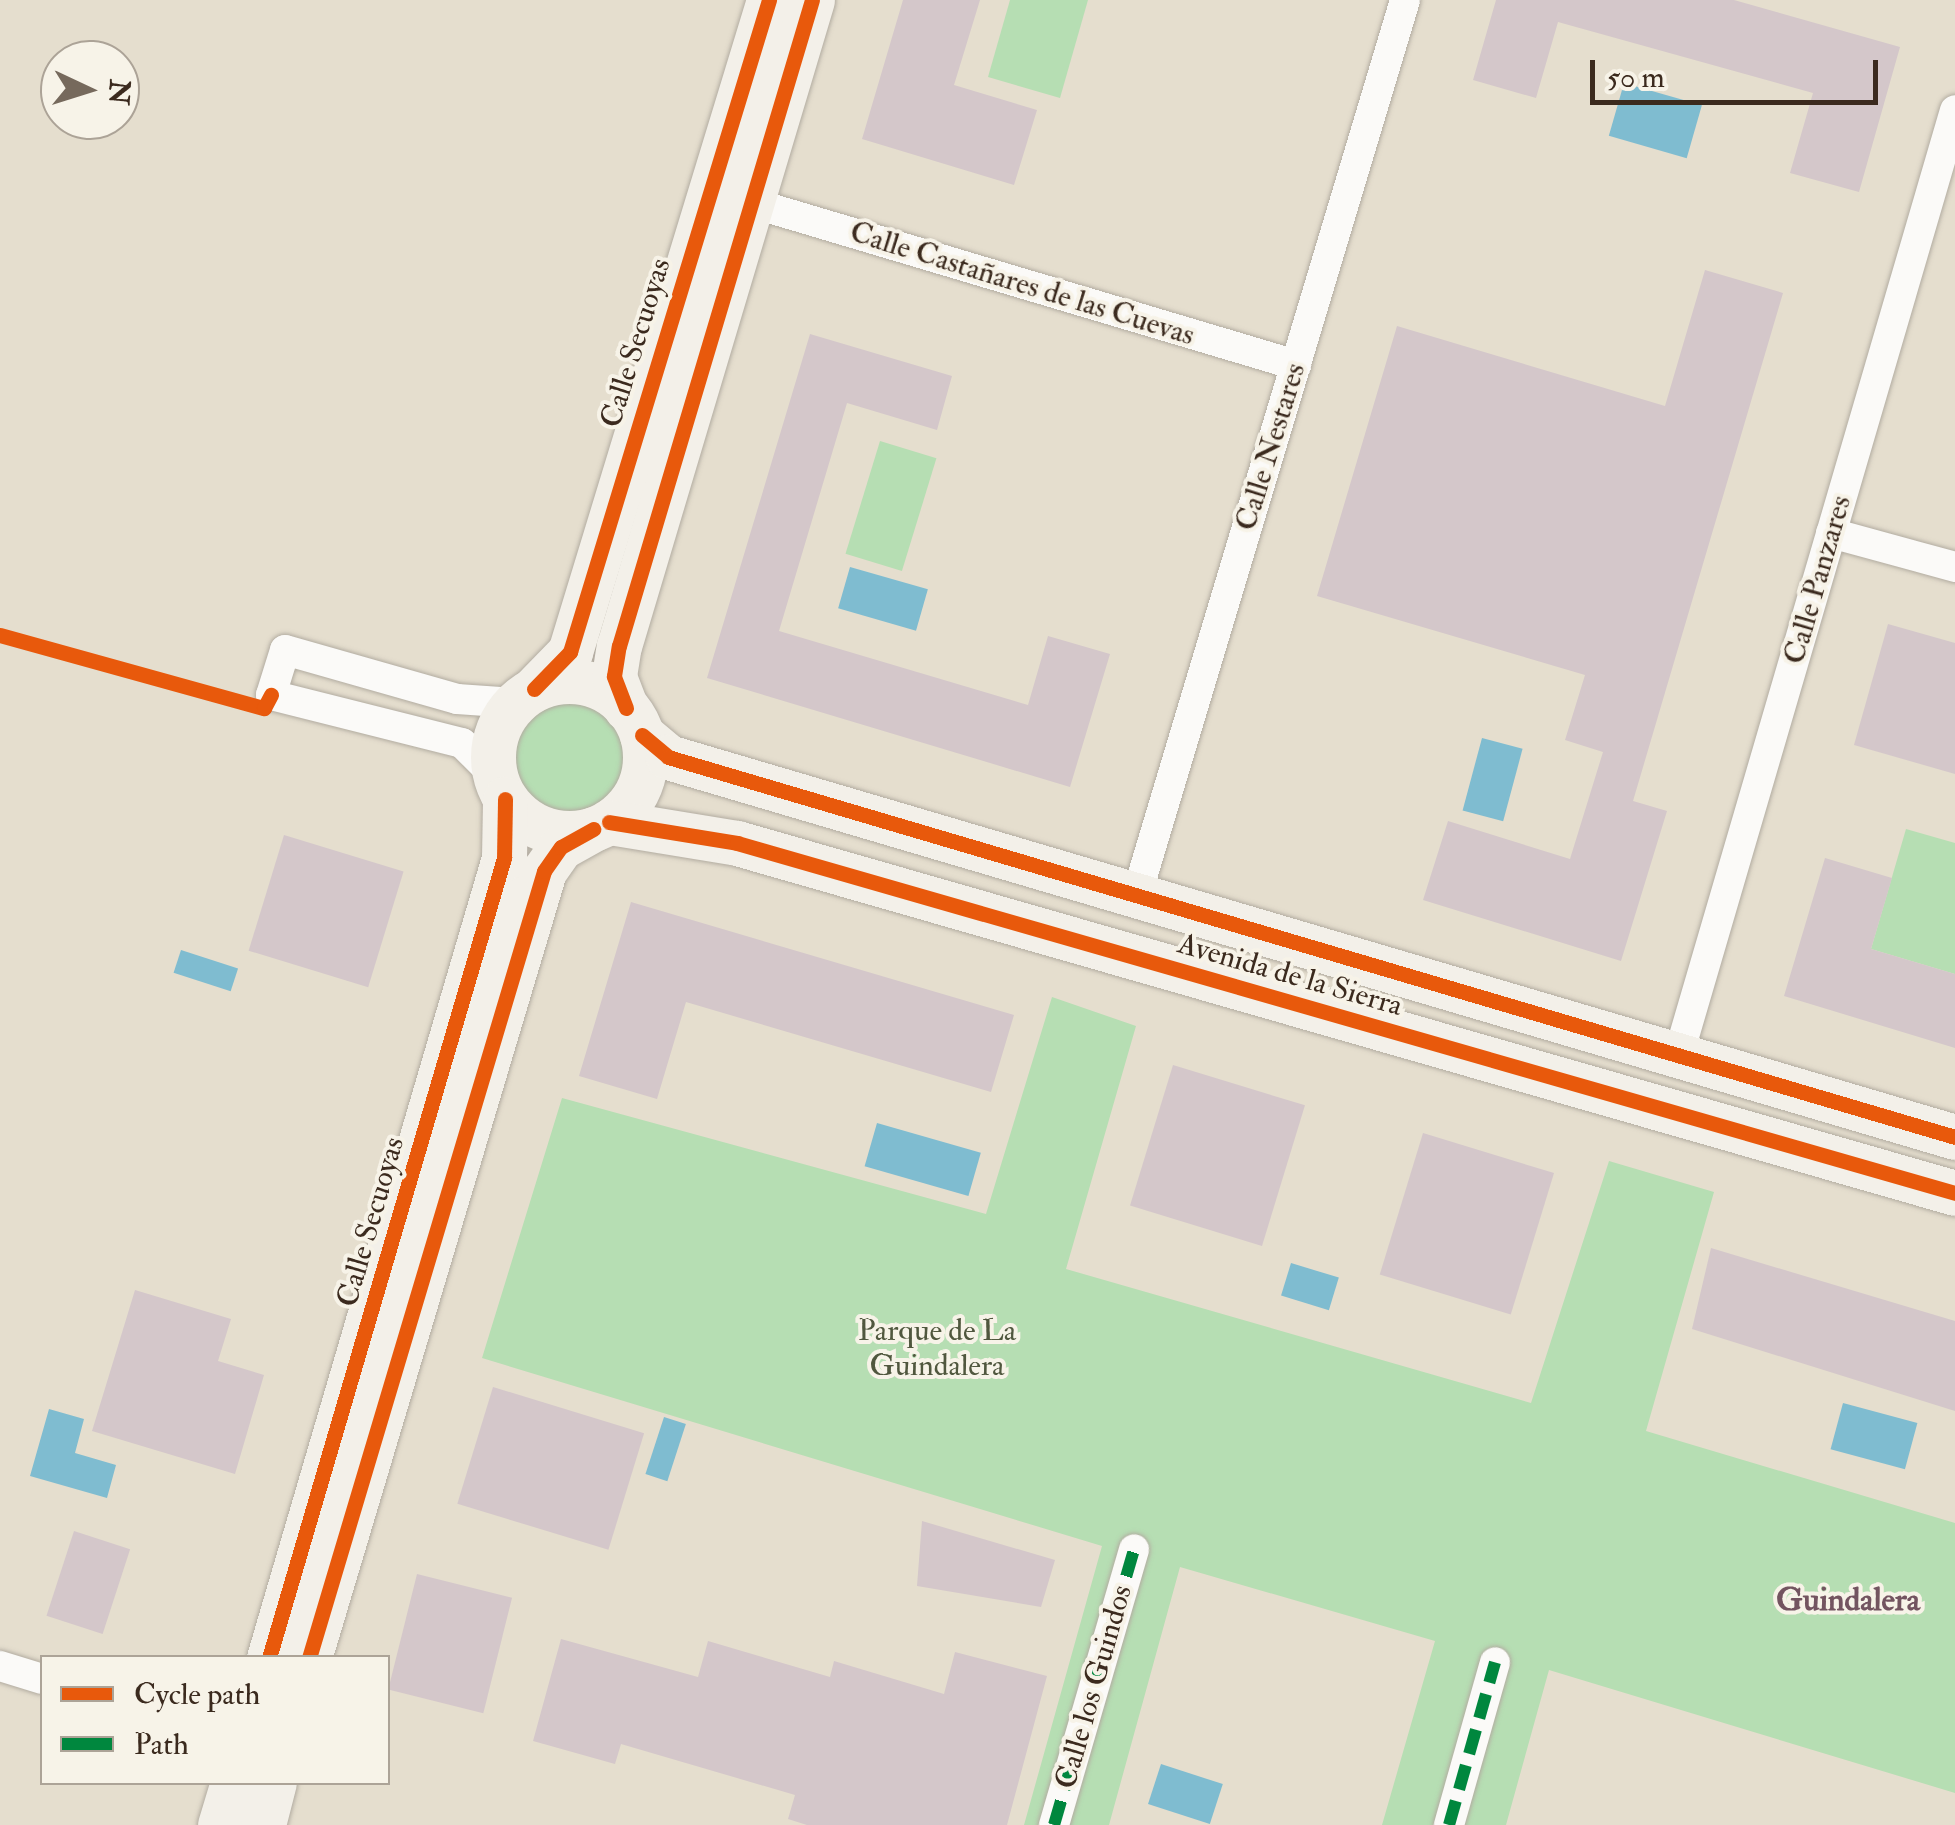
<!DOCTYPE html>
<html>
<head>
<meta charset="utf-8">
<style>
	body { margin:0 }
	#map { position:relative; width:1955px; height:1825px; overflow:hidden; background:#e5dece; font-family:"IM FELL Double Pica",serif }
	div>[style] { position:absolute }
	.green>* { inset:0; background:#b6deb3; transform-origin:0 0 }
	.round { border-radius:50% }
	.water>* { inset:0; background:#7fbcd0; transform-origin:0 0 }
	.building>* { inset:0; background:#d4c7ca; transform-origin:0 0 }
	.roads { filter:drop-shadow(0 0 2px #b2aca1) drop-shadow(0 0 2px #b2aca1) }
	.minor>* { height:30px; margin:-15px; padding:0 15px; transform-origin:15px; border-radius:15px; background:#fbfaf8 }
	.secondary>* { height:45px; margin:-22.5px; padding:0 22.5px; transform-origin:22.5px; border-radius:22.5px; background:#f3f0e9 }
	.secondary>.ring { margin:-22.5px; padding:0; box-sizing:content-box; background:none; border:45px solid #f3f0e9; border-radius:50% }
	.quiet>* { height:12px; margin-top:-6px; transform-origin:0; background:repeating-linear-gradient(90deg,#00873e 0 25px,transparent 0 37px) }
	.cycleway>* { height:15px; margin:-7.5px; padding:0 7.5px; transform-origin:7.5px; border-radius:7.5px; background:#e8590c }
	span { translate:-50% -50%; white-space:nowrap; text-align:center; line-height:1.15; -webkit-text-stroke:8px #f7f3e8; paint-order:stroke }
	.street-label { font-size:30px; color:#3b2a1e }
	.park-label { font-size:30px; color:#50573e }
	.neighbourhood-label { font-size:32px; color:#735460; font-weight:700 }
	.legend { position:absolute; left:40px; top:1655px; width:350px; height:130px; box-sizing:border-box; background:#f7f3e8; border:2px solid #aca397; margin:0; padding:12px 18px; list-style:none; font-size:30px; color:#3b2a1e }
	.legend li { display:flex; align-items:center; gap:20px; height:50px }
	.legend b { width:50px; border:2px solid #aca397 }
	.north { position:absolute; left:40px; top:40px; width:100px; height:100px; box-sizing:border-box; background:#f7f3e8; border:2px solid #aca397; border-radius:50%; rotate:94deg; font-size:28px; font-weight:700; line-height:40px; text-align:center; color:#3b2a1e }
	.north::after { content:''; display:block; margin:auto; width:35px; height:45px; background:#76695c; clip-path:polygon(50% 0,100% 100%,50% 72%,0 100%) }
	.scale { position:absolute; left:1590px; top:60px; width:288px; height:45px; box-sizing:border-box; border:5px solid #3b2a1e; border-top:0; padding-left:12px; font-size:30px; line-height:35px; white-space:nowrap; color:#3b2a1e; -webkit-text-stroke:8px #f7f3e8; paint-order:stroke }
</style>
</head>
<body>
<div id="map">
	<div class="green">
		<i style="clip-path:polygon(1010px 0,1088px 0,1060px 98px,988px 77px)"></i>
		<i style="left:880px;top:441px;width:59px;height:118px;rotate:17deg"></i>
		<i class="round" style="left:499px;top:688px;width:132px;height:132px"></i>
		<i style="clip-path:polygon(1906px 829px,1955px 843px,1955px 974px,1871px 949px)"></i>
		<i style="clip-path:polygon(1052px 997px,1136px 1026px,1066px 1269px,1531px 1403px,1609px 1161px,1714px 1192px,1646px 1431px,1955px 1523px,1955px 1793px,1549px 1670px,1506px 1825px,1382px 1825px,1435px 1641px,1180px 1567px,1109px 1825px,1024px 1825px,1102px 1546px,482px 1358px,562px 1098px,986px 1214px)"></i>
	</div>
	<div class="water">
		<i style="left:1624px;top:83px;width:81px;height:55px;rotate:16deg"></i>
		<i style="left:850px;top:567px;width:81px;height:43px;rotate:16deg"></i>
		<i style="left:1482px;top:738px;width:42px;height:75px;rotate:15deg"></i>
		<i style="left:181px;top:950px;width:60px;height:24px;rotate:18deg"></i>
		<i style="left:877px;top:1123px;width:108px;height:45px;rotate:16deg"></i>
		<i style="left:1291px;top:1263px;width:50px;height:34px;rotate:17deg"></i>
		<i style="left:1843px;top:1403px;width:77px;height:48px;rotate:15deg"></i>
		<i style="clip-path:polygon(49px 1409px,84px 1419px,75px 1453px,116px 1465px,107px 1498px,30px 1476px)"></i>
		<i style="left:664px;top:1417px;width:23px;height:60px;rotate:18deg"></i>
		<i style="left:1161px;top:1764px;width:65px;height:42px;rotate:18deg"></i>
	</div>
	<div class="building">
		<i style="clip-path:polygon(903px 0,980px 0,954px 85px,1037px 110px,1014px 185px,862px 139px)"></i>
		<i style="clip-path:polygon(1496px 0,1734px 0,1900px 47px,1859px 192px,1790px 173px,1813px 93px,1558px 22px,1536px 98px,1473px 80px)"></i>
		<i style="clip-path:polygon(1705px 270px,1783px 293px,1633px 801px,1667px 811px,1621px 961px,1423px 900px,1448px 821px,1570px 859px,1603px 752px,1565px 740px,1585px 675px,1317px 596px,1397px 326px,1665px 406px)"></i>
		<i style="clip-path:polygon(810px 334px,952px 376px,937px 430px,847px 403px,779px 631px,1028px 705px,1048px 636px,1110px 654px,1070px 787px,707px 678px)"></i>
		<i style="clip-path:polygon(1888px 624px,1955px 643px,1955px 774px,1854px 745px)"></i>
		<i style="left:284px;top:835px;width:125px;height:121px;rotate:17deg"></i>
		<i style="clip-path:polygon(1825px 858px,1892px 878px,1871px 949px,1955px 974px,1955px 1048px,1784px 996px)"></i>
		<i style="clip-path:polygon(631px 902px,1014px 1015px,991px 1092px,686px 1002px,657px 1099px,579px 1076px)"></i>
		<i style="left:1173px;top:1065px;width:138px;height:147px;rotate:17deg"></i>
		<i style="left:1423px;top:1133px;width:137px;height:148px;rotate:17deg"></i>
		<i style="clip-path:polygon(1711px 1248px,1955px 1321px,1955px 1411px,1692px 1329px)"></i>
		<i style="clip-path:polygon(135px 1290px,231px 1319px,218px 1361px,264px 1375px,235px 1474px,92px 1431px)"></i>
		<i style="left:493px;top:1387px;width:158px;height:122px;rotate:17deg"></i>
		<i style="clip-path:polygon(922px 1521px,1055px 1560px,1041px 1607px,917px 1586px)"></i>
		<i style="left:74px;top:1531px;width:59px;height:89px;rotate:18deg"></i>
		<i style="left:417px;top:1574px;width:98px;height:119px;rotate:14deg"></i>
		<i style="clip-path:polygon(561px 1639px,698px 1677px,708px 1641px,830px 1677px,834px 1661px,944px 1694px,955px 1652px,1047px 1676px,1007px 1825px,807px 1825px,788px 1819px,795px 1795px,621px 1744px,615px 1764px,533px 1741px)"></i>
	</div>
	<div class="roads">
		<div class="minor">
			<i style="left:749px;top:202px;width:571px;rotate:16.59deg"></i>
			<i style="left:1831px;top:533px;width:129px;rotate:15.3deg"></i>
			<i style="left:494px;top:775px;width:45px;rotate:-135deg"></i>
			<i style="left:462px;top:743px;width:197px;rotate:-165.9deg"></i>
			<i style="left:271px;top:695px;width:47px;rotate:-72.7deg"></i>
			<i style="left:285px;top:650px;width:179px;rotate:15.9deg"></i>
			<i style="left:457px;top:699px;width:58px;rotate:3.9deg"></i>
			<i style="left:1137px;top:894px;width:933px;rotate:-73.31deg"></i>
			<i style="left:1680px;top:1050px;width:979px;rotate:-73.69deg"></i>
			<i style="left:0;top:1666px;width:44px;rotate:17.2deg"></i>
			<i style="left:1054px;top:1825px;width:287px;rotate:-73.8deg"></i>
			<i style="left:1449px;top:1825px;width:169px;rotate:-74.2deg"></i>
		</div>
		<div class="secondary">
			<i class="ring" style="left:493px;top:681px;width:107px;height:107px"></i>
			<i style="left:534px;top:689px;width:52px;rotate:-45.8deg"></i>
			<i style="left:570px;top:652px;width:682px;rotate:-73.03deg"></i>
			<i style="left:626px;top:708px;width:34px;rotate:-111deg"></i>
			<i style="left:614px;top:676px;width:30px;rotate:-81deg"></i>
			<i style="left:619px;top:646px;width:674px;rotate:-73.37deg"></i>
			<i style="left:642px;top:735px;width:34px;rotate:40deg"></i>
			<i style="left:668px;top:757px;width:1342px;rotate:16.45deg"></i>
			<i style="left:609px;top:822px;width:130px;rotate:9.3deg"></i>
			<i style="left:737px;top:843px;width:1267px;rotate:16.03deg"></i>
			<i style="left:269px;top:1658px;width:834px;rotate:-73.63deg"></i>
			<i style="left:504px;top:858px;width:59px;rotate:-89deg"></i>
			<i style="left:309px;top:1658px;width:821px;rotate:-73.37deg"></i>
			<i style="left:544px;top:871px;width:29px;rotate:-55deg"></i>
			<i style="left:561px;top:847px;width:37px;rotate:-29deg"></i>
			<i style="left:220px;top:1825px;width:45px;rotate:-73.2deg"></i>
			<i style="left:263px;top:1825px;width:44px;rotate:-75.7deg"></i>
		</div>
	</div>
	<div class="quiet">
		<i style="left:1054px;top:1825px;width:287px;rotate:-73.8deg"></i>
		<i style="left:1449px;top:1825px;width:169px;rotate:-74.2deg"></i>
	</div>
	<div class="cycleway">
		<i style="left:0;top:635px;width:274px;rotate:15.5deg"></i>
		<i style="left:264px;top:708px;width:15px;rotate:-62deg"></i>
		<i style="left:534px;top:689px;width:52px;rotate:-45.8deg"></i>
		<i style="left:570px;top:652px;width:682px;rotate:-73.03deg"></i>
		<i style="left:626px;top:708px;width:34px;rotate:-111deg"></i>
		<i style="left:614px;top:676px;width:30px;rotate:-81deg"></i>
		<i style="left:619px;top:646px;width:674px;rotate:-73.37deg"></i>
		<i style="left:642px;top:735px;width:34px;rotate:40deg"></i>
		<i style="left:668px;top:757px;width:1342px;rotate:16.45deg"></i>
		<i style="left:609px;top:822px;width:130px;rotate:9.3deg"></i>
		<i style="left:737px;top:843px;width:1267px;rotate:16.03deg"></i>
		<i style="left:269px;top:1658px;width:834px;rotate:-73.63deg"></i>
		<i style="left:504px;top:858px;width:59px;rotate:-89deg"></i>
		<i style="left:309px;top:1658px;width:821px;rotate:-73.37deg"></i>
		<i style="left:544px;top:871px;width:29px;rotate:-55deg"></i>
		<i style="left:561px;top:847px;width:37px;rotate:-29deg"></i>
	</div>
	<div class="street-label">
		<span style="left:1022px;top:284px;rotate:17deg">Calle Castañares de las Cuevas</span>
		<span style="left:636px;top:343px;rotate:-73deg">Calle Secuoyas</span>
		<span style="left:1271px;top:447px;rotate:-73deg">Calle Nestares</span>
		<span style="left:1818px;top:580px;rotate:-74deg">Calle Panzares</span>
		<span style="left:1290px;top:975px;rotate:16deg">Avenida de la Sierra</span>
		<span style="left:371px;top:1222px;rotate:-74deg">Calle Secuoyas</span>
		<span style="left:1094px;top:1687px;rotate:-74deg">Calle los Guindos</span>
	</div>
	<div class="park-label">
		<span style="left:937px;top:1348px">Parque de La<br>Guindalera</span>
	</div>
	<div class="neighbourhood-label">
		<span style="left:1848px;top:1600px">Guindalera</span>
	</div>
	<ul class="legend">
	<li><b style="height:12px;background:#e8590c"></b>Cycle path</li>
	<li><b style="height:12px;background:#00873e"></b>Path</li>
	</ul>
	<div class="north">N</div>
	<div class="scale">50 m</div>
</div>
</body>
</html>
